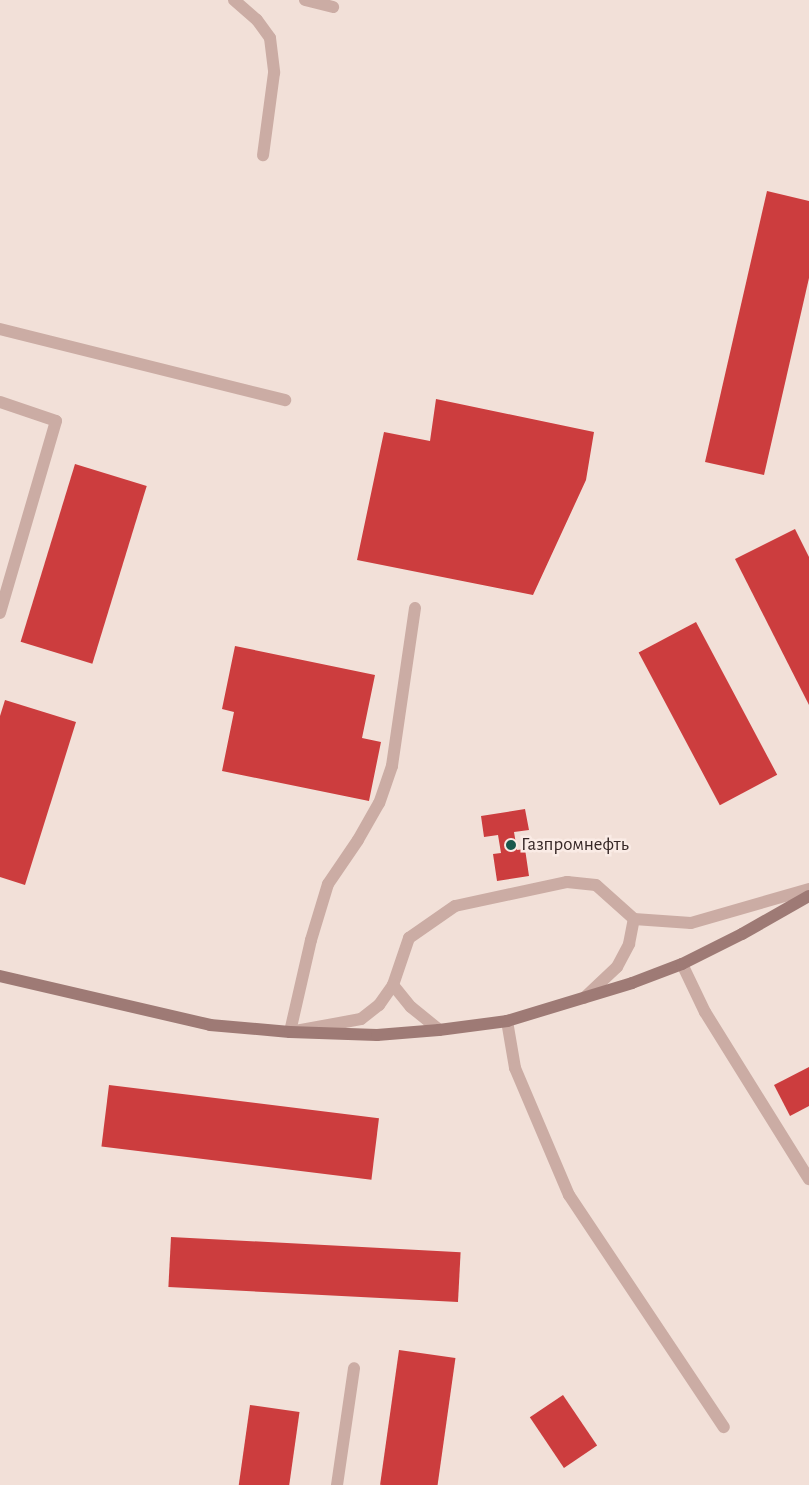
<!DOCTYPE html>
<html>
<head>
<meta charset="utf-8">
<style>
	body { margin:0 }
	#map { position:relative; width:809px; height:1485px; overflow:hidden; background:#f2e0d8; font-family:"Alegreya Sans",sans-serif }
	div>[style] { position:absolute }
	.building>* { inset:0; background:#cc3d3e; transform-origin:0 0 }
	.lane>* { height:12px; margin:-6px; padding:0 6px; transform-origin:6px; border-radius:6px; background:#cbaca4 }
	.secondary>* { height:12px; margin:-6px; padding:0 6px; transform-origin:6px; border-radius:6px; background:#9e7a75 }
	.dots>* { width:14px; height:14px; translate:-50% -50%; box-sizing:border-box; border:2px solid #faebe5; border-radius:50% }
	span { translate:-50% -50%; white-space:nowrap; text-align:center; line-height:1.15; -webkit-text-stroke:5px #faebe5; paint-order:stroke }
	.poi-label { font-size:19px; color:#362726 }
	.left { translate:0 -50%; text-align:left }
</style>
</head>
<body>
<div id="map">
	<div class="building">
		<i style="clip-path:polygon(767px 191px,809px 201px,809px 278px,764px 475px,705px 462px)"></i>
		<i style="clip-path:polygon(436px 399px,594px 432px,586px 480px,533px 595px,357px 560px,384px 432px,430px 441px)"></i>
		<i style="left:75px;top:464px;width:75px;height:186px;rotate:17deg"></i>
		<i style="clip-path:polygon(795px 529px,809px 557px,809px 705px,735px 559px)"></i>
		<i style="left:696px;top:622px;width:173px;height:65px;rotate:62deg"></i>
		<i style="clip-path:polygon(235px 646px,375px 675px,362px 738px,381px 742px,369px 801px,222px 771px,234px 712px,222px 709px)"></i>
		<i style="clip-path:polygon(5px 700px,76px 722px,25px 885px,0 877px,0 716px)"></i>
		<i style="clip-path:polygon(525px 809px,529px 830px,514px 832px,517px 850px,525px 849px,529px 876px,497px 881px,493px 854px,501px 853px,498px 835px,484px 837px,481px 816px)"></i>
		<i style="clip-path:polygon(809px 1067px,809px 1106px,790px 1116px,774px 1085px)"></i>
		<i style="left:109px;top:1085px;width:272px;height:62px;rotate:7deg"></i>
		<i style="left:171px;top:1237px;width:290px;height:50px;rotate:3deg"></i>
		<i style="left:399px;top:1350px;width:57px;height:136px;rotate:8deg"></i>
		<i style="left:563px;top:1395px;width:61px;height:40px;rotate:56deg"></i>
		<i style="left:250px;top:1405px;width:50px;height:81px;rotate:8deg"></i>
	</div>
	<div class="lane">
		<i style="left:234px;top:0;width:30px;rotate:41deg"></i>
		<i style="left:257px;top:20px;width:22px;rotate:54deg"></i>
		<i style="left:270px;top:38px;width:35px;rotate:83deg"></i>
		<i style="left:274px;top:73px;width:83px;rotate:97.6deg"></i>
		<i style="left:305px;top:0;width:29px;rotate:14deg"></i>
		<i style="left:0;top:329px;width:294px;rotate:14deg"></i>
		<i style="left:0;top:402px;width:59px;rotate:18.7deg"></i>
		<i style="left:56px;top:421px;width:200px;rotate:106.3deg"></i>
		<i style="left:415px;top:608px;width:160px;rotate:98.3deg"></i>
		<i style="left:392px;top:766px;width:39px;rotate:109deg"></i>
		<i style="left:379px;top:803px;width:43px;rotate:119.6deg"></i>
		<i style="left:358px;top:840px;width:53px;rotate:124.3deg"></i>
		<i style="left:328px;top:884px;width:59px;rotate:106.9deg"></i>
		<i style="left:311px;top:940px;width:94px;rotate:102.9deg"></i>
		<i style="left:290px;top:1032px;width:72px;rotate:-10.4deg"></i>
		<i style="left:361px;top:1019px;width:23px;rotate:-38deg"></i>
		<i style="left:379px;top:1005px;width:24px;rotate:-55deg"></i>
		<i style="left:393px;top:985px;width:50px;rotate:-71.2deg"></i>
		<i style="left:409px;top:938px;width:56px;rotate:-34.8deg"></i>
		<i style="left:455px;top:906px;width:115px;rotate:-12.1deg"></i>
		<i style="left:567px;top:882px;width:29px;rotate:6deg"></i>
		<i style="left:596px;top:885px;width:51px;rotate:41.8deg"></i>
		<i style="left:634px;top:919px;width:57px;rotate:4deg"></i>
		<i style="left:691px;top:923px;width:123px;rotate:-16.1deg"></i>
		<i style="left:682px;top:964px;width:53px;rotate:64.4deg"></i>
		<i style="left:705px;top:1012px;width:197px;rotate:58.1deg"></i>
		<i style="left:393px;top:985px;width:28px;rotate:51deg"></i>
		<i style="left:411px;top:1007px;width:36px;rotate:39deg"></i>
		<i style="left:584px;top:998px;width:45px;rotate:-43.2deg"></i>
		<i style="left:617px;top:967px;width:26px;rotate:-62deg"></i>
		<i style="left:629px;top:944px;width:25px;rotate:-79deg"></i>
		<i style="left:507px;top:1021px;width:48px;rotate:80.3deg"></i>
		<i style="left:515px;top:1068px;width:138px;rotate:67deg"></i>
		<i style="left:569px;top:1195px;width:279px;rotate:56.3deg"></i>
		<i style="left:337px;top:1485px;width:118px;rotate:-81.7deg"></i>
	</div>
	<div class="secondary">
		<i style="left:0;top:976px;width:216px;rotate:13.1deg"></i>
		<i style="left:210px;top:1025px;width:80px;rotate:5deg"></i>
		<i style="left:290px;top:1032px;width:87px;rotate:2deg"></i>
		<i style="left:377px;top:1035px;width:62px;rotate:-4.6deg"></i>
		<i style="left:439px;top:1030px;width:69px;rotate:-7.5deg"></i>
		<i style="left:507px;top:1021px;width:131px;rotate:-16.9deg"></i>
		<i style="left:632px;top:983px;width:53px;rotate:-20.8deg"></i>
		<i style="left:682px;top:964px;width:67px;rotate:-26.6deg"></i>
		<i style="left:742px;top:934px;width:77px;rotate:-29.6deg"></i>
	</div>
	<div class="dots">
		<i style="left:511px;top:845px;background:#1a594d"></i>
	</div>
	<div class="poi-label">
		<span class="left" style="left:521px;top:845px">Газпромнефть</span>
	</div>
</div>
</body>
</html>
